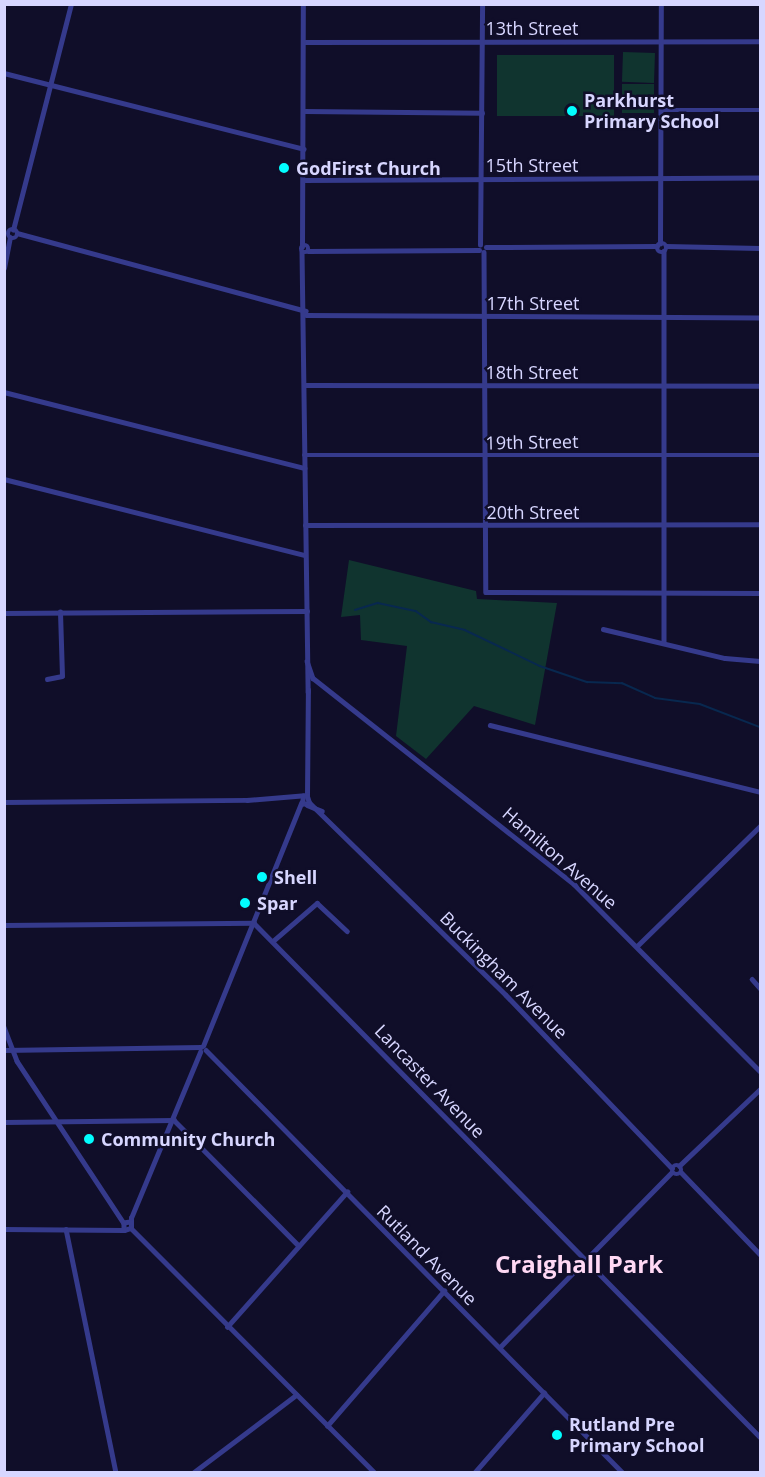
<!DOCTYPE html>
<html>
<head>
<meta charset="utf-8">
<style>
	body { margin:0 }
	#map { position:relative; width:765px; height:1477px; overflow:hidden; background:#100e29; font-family:"Open Sans",sans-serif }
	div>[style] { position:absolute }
	.green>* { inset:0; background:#10342f; transform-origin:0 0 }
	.stream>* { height:1.5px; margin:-0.75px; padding:0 0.75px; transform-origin:0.75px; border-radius:0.75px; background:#08284f }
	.street>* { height:4.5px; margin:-2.25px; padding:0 2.25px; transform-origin:2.25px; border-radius:2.25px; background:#353a8c }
	.street>.ring { margin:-2.25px; padding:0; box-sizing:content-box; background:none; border:4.5px solid #353a8c; border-radius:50% }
	.dots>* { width:16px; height:16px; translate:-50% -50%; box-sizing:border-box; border:3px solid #100e29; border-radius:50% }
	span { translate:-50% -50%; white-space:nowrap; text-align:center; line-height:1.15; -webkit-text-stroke:5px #100e29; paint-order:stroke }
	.street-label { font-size:18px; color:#d7d6ff }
	.poi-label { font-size:18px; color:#d7d6ff; font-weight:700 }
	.left { translate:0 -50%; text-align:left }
	.district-label { font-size:24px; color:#ffd8f4; font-weight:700 }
	.frame { position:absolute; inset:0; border:6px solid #d7d6ff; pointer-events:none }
</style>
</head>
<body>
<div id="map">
	<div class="green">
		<i style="left:655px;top:53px;width:30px;height:32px;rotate:92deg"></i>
		<i style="left:497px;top:55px;width:117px;height:61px"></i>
		<i style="left:622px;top:84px;width:32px;height:29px"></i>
		<i style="clip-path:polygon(349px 560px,476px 591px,477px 599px,557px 603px,535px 725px,474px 706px,426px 759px,396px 736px,407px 646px,361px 640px,360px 615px,341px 617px)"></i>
	</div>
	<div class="stream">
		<i style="left:355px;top:610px;width:24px;rotate:-17deg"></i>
		<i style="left:378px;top:603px;width:39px;rotate:12deg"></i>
		<i style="left:416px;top:611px;width:19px;rotate:36deg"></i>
		<i style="left:431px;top:622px;width:35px;rotate:13deg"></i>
		<i style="left:465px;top:630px;width:83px;rotate:25.6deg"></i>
		<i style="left:540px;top:666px;width:50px;rotate:18.8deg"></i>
		<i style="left:587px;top:682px;width:35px;rotate:2deg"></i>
		<i style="left:622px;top:683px;width:36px;rotate:24deg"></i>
		<i style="left:655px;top:698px;width:45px;rotate:7.6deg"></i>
		<i style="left:700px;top:704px;width:64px;rotate:21deg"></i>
	</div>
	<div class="street">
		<i style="left:303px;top:42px;width:457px;rotate:-0.1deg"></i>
		<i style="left:4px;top:73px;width:309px;rotate:14.2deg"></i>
		<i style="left:661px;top:110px;width:99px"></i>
		<i style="left:304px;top:111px;width:178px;rotate:0.6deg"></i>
		<i style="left:304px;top:180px;width:456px;rotate:-0.3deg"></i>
		<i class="ring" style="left:8.5px;top:229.5px;width:4.5px;height:4.5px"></i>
		<i style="left:13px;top:230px;width:233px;rotate:-75.6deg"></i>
		<i style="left:17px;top:233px;width:299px;rotate:15.1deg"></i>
		<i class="ring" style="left:657.5px;top:243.5px;width:4.5px;height:4.5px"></i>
		<i style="left:660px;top:244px;width:240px;rotate:-89.8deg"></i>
		<i style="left:480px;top:245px;width:241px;rotate:-89.5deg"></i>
		<i class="ring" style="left:301.5px;top:245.5px;width:2.5px;height:2.5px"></i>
		<i style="left:666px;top:246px;width:94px;rotate:1.2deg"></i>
		<i style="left:302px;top:247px;width:243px;rotate:-89.8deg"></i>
		<i style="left:486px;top:247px;width:171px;rotate:-0.3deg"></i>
		<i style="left:302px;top:251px;width:441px;rotate:89.2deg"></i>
		<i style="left:308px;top:251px;width:171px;rotate:-0.3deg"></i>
		<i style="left:664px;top:251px;width:392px;rotate:90deg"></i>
		<i style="left:484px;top:252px;width:340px;rotate:89.7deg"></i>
		<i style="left:486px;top:592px;width:274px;rotate:0.2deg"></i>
		<i style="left:4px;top:268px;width:31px;rotate:-79deg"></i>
		<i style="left:306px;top:315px;width:454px;rotate:0.3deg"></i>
		<i style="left:304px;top:385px;width:456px;rotate:0.1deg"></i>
		<i style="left:4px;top:392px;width:310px;rotate:14.2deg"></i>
		<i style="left:304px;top:455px;width:456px"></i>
		<i style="left:4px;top:479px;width:310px;rotate:14.2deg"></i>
		<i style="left:305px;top:525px;width:455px;rotate:-0.1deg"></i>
		<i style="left:4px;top:613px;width:303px;rotate:-0.4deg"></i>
		<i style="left:603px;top:629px;width:125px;rotate:13.4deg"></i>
		<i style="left:725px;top:658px;width:35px;rotate:5deg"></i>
		<i style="left:307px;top:661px;width:18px;rotate:71deg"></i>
		<i style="left:313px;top:678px;width:333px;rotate:38.3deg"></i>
		<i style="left:574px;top:884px;width:264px;rotate:45.2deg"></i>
		<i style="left:47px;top:679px;width:15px;rotate:-11deg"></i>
		<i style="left:62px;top:676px;width:64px;rotate:-91.8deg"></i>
		<i style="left:490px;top:725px;width:278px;rotate:13.9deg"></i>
		<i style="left:307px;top:795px;width:105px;rotate:-89.5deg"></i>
		<i style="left:4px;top:802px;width:243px;rotate:-0.5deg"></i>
		<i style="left:247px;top:800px;width:60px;rotate:-4.8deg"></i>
		<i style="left:307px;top:795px;width:9px;rotate:72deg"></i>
		<i style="left:310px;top:804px;width:8px;rotate:180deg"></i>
		<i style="left:302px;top:804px;width:8px;rotate:-83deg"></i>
		<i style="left:310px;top:803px;width:274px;rotate:44.4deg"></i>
		<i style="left:506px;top:995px;width:240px;rotate:46.2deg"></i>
		<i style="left:307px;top:805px;width:16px;rotate:22deg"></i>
		<i style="left:4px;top:925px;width:250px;rotate:-0.5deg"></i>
		<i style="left:254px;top:923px;width:721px;rotate:45.45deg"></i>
		<i style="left:273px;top:941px;width:58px;rotate:-40.8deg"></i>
		<i style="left:317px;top:903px;width:41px;rotate:43deg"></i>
		<i style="left:637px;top:946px;width:172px;rotate:-44.3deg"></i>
		<i style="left:752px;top:979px;width:12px;rotate:48deg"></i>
		<i style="left:4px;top:1027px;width:36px;rotate:69deg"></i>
		<i style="left:17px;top:1061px;width:194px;rotate:56.6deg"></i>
		<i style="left:203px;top:1046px;width:262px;rotate:-68deg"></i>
		<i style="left:4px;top:1050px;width:197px;rotate:-0.9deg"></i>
		<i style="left:206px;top:1050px;width:593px;rotate:45.41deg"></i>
		<i style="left:4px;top:1122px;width:170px;rotate:-0.7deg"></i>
		<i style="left:174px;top:1120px;width:177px;rotate:45.2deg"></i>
		<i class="ring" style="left:672px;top:1165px;width:5.5px;height:5.5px"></i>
		<i style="left:679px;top:1166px;width:112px;rotate:-43.5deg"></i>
		<i style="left:681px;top:1172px;width:114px;rotate:46.1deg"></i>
		<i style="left:130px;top:1222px;width:6px;rotate:171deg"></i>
		<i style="left:124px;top:1223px;width:7px;rotate:90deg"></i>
		<i style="left:124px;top:1230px;width:7px;rotate:-16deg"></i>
		<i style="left:131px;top:1228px;width:10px;rotate:-90deg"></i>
		<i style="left:131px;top:1218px;width:180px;rotate:-67.4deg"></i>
		<i style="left:131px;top:1228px;width:344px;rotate:45.1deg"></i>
		<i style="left:4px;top:1229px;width:120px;rotate:0.5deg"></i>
		<i style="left:66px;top:1229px;width:248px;rotate:78.4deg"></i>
		<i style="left:227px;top:1327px;width:181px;rotate:-48.4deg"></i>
		<i style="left:500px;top:1347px;width:245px;rotate:-45.5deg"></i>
		<i style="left:327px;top:1426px;width:179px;rotate:-49.1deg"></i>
		<i style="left:194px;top:1472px;width:128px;rotate:-37deg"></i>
		<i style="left:475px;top:1472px;width:105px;rotate:-48.9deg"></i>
	</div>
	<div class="dots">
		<i style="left:572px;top:111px;background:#02fdff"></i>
		<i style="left:284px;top:168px;background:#02fdff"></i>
		<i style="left:262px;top:877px;background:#02fdff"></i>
		<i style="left:245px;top:903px;background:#02fdff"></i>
		<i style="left:89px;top:1139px;background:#02fdff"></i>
		<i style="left:557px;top:1435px;background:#02fdff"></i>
	</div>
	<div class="street-label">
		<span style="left:532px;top:28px">13th Street</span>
		<span style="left:532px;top:165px">15th Street</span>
		<span style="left:533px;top:303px">17th Street</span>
		<span style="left:532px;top:372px">18th Street</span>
		<span style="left:532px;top:442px;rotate:-1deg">19th Street</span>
		<span style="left:533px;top:512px">20th Street</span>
		<span style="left:560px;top:858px;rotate:41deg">Hamilton Avenue</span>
		<span style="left:504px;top:975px;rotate:45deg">Buckingham Avenue</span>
		<span style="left:430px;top:1081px;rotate:46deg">Lancaster Avenue</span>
		<span style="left:427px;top:1255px;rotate:45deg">Rutland Avenue</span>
	</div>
	<div class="poi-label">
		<span class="left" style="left:584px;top:111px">Parkhurst<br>Primary School</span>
		<span class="left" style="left:296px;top:168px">GodFirst Church</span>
		<span class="left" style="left:274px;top:877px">Shell</span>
		<span class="left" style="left:257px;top:903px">Spar</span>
		<span class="left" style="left:101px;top:1139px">Community Church</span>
		<span class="left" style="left:569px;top:1435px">Rutland Pre<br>Primary School</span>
	</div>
	<div class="district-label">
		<span style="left:579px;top:1264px">Craighall Park</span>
	</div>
	<div class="frame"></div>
</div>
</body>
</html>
